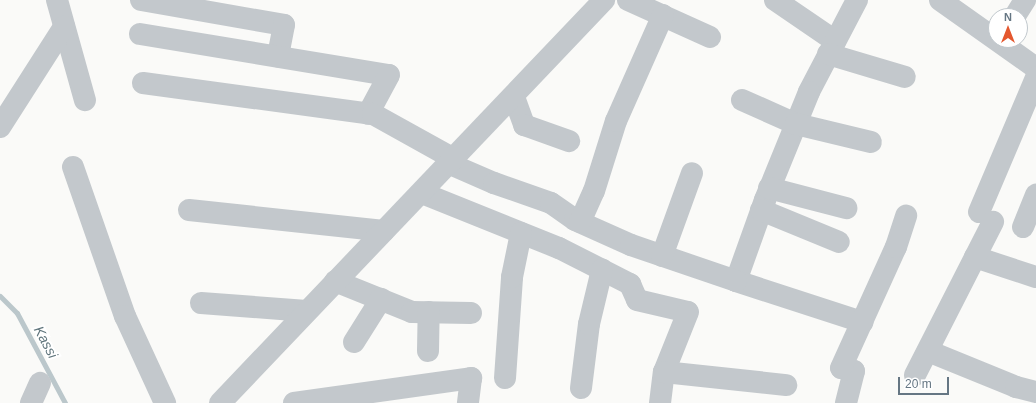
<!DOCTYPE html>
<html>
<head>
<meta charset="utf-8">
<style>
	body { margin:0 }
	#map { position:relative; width:1036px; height:403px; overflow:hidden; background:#fafaf8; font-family:Arial,sans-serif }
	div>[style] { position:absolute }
	.stream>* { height:5px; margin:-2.5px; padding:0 2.5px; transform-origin:2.5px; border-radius:2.5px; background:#bbc7cb }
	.minor>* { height:22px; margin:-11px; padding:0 11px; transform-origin:11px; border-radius:11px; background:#c3c8cc }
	span { translate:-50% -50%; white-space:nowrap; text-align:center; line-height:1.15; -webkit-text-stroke:4px #fff; paint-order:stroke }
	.water-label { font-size:14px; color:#60757c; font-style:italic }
	.north { position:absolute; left:988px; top:8px; width:40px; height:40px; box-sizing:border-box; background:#fff; border:1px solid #c1c8cd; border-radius:50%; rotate:0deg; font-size:11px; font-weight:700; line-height:16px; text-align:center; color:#657683 }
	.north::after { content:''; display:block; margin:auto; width:14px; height:18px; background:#e4572e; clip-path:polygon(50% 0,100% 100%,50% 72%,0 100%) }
	.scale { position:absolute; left:898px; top:377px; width:51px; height:18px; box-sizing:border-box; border:2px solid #657683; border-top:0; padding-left:5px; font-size:12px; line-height:14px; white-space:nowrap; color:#657683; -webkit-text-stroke:3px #fff; paint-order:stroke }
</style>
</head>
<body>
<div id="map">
	<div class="stream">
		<i style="left:0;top:296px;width:24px;rotate:45deg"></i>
		<i style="left:17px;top:313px;width:102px;rotate:61.9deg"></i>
	</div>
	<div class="minor">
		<i style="left:57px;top:0;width:104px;rotate:74.4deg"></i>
		<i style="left:141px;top:0;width:145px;rotate:9.9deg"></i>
		<i style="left:284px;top:25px;width:32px;rotate:101deg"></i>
		<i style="left:628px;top:0;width:90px;rotate:24.3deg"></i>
		<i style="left:775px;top:0;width:73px;rotate:34.3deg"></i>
		<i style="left:857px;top:0;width:104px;rotate:117.6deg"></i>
		<i style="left:809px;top:92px;width:117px;rotate:112.2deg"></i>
		<i style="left:765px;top:200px;width:86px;rotate:109.7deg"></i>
		<i style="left:736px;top:281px;width:133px;rotate:18deg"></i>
		<i style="left:940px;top:0;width:118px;rotate:35.3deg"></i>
		<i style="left:1015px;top:16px;width:19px;rotate:-58deg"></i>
		<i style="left:140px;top:34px;width:252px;rotate:9.4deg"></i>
		<i style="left:389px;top:75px;width:44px;rotate:118.3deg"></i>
		<i style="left:828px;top:54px;width:80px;rotate:16.6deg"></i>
		<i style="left:143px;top:83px;width:232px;rotate:7.7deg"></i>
		<i style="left:373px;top:114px;width:93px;rotate:29.1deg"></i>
		<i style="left:514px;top:97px;width:30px;rotate:70deg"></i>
		<i style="left:524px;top:125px;width:48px;rotate:19.6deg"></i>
		<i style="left:742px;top:100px;width:59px;rotate:24deg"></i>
		<i style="left:796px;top:124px;width:77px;rotate:13.5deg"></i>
		<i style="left:0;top:127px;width:119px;rotate:-57.4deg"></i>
		<i style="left:450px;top:164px;width:48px;rotate:23.4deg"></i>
		<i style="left:494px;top:183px;width:60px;rotate:19.3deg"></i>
		<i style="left:551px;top:203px;width:29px;rotate:35deg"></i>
		<i style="left:575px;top:220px;width:61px;rotate:24.1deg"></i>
		<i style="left:631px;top:245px;width:111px;rotate:18.9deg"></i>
		<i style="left:73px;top:167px;width:158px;rotate:70.8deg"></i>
		<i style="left:125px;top:316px;width:96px;rotate:65.3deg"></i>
		<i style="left:769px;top:188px;width:80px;rotate:14.6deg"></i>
		<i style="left:422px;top:193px;width:148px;rotate:21.9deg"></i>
		<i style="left:559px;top:248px;width:80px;rotate:26.9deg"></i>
		<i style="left:630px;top:284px;width:17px;rotate:66deg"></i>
		<i style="left:637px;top:300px;width:52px;rotate:13.2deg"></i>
		<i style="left:688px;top:312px;width:65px;rotate:111.8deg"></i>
		<i style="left:189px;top:210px;width:196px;rotate:6.1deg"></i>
		<i style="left:761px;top:210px;width:84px;rotate:22.3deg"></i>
		<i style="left:979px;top:212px;width:146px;rotate:-67deg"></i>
		<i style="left:580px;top:222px;width:34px;rotate:-66deg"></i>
		<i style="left:594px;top:191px;width:73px;rotate:-72.6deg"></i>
		<i style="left:616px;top:121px;width:116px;rotate:-66.1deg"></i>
		<i style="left:1023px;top:227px;width:35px;rotate:-68deg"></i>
		<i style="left:662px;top:256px;width:88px;rotate:-70.1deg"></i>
		<i style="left:975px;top:257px;width:64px;rotate:18.2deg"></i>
		<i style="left:335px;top:281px;width:83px;rotate:21.9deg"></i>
		<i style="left:412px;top:312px;width:59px;rotate:1deg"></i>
		<i style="left:201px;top:303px;width:106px;rotate:4.3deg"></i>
		<i style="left:354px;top:342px;width:51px;rotate:-57.9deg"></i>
		<i style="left:428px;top:351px;width:39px;rotate:-89deg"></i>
		<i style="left:928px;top:351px;width:95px;rotate:22.2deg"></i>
		<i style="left:1016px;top:387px;width:21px;rotate:14deg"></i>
		<i style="left:915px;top:375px;width:172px;rotate:-63deg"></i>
		<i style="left:505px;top:378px;width:101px;rotate:-86deg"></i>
		<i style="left:512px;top:277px;width:45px;rotate:-78.4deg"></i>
		<i style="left:581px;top:388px;width:64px;rotate:-82.9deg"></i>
		<i style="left:589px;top:324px;width:56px;rotate:-76.5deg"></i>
		<i style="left:31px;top:403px;width:22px;rotate:-66deg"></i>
		<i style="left:220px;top:403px;width:557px;rotate:-46.38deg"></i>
		<i style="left:294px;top:403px;width:179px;rotate:-8deg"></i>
		<i style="left:471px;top:378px;width:25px;rotate:97deg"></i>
		<i style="left:660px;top:403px;width:31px;rotate:-83deg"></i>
		<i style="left:664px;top:372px;width:123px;rotate:6.1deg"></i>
		<i style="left:846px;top:403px;width:33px;rotate:-76deg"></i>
		<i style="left:854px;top:371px;width:13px;rotate:-167deg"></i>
		<i style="left:841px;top:368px;width:133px;rotate:-65.6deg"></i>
		<i style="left:896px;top:247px;width:33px;rotate:-72deg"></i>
	</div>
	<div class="water-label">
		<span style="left:46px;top:342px;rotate:62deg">Kassi</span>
	</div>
	<div class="north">N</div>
	<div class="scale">20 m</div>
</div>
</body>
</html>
